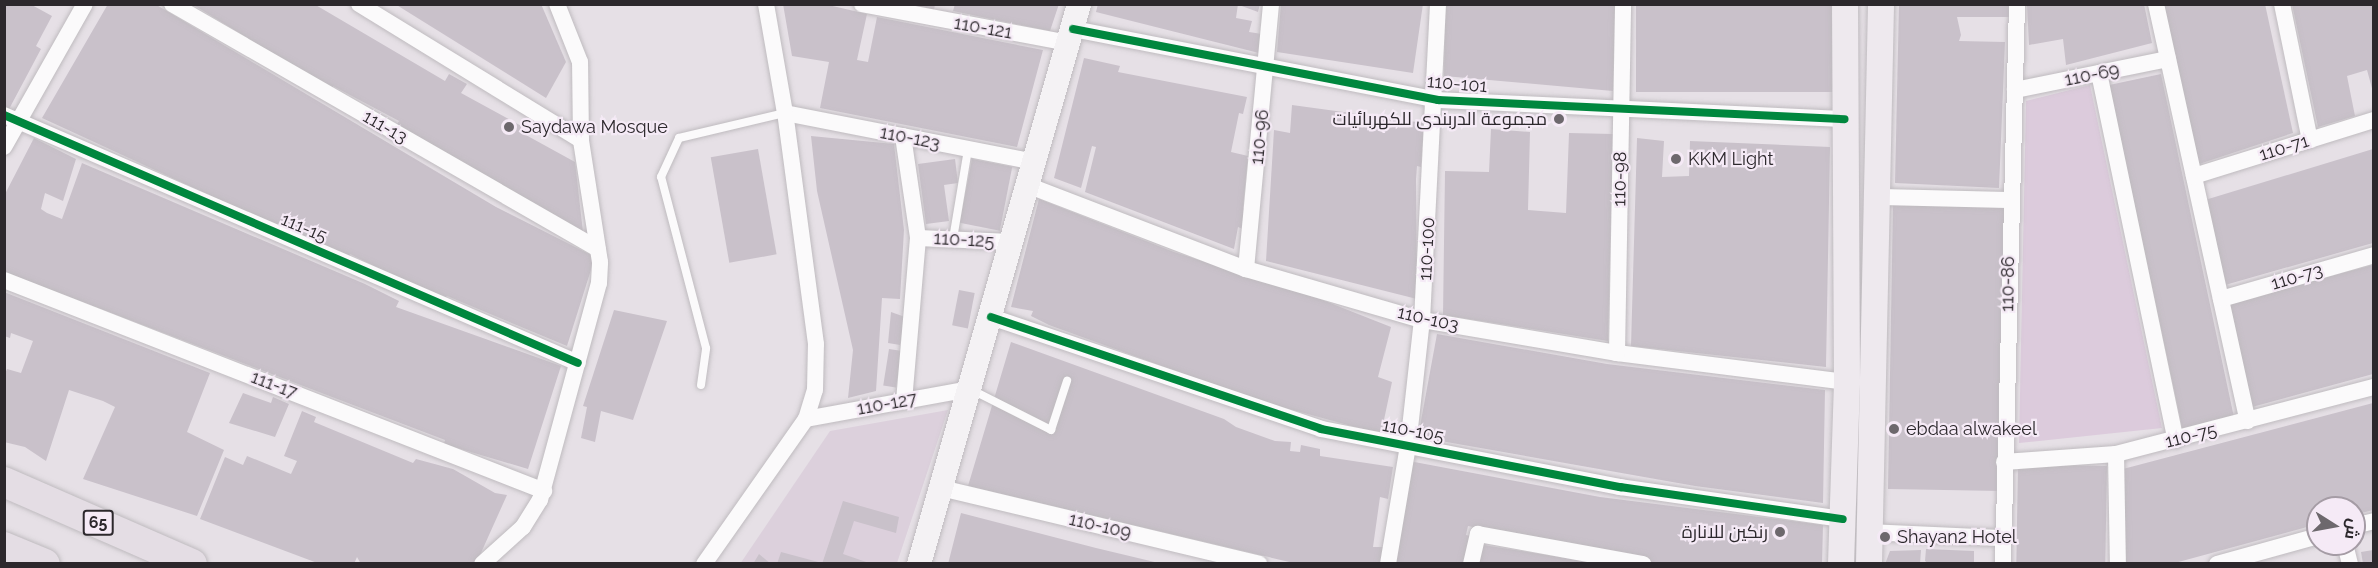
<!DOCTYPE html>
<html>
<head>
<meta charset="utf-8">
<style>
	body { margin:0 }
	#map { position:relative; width:2378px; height:568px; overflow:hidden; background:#e6e0e6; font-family:Raleway,Cairo,sans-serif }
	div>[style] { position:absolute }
	.built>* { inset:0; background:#dcd0dc }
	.green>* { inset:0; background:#dccbdc }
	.building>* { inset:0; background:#c9c1ca; transform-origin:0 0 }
	.roads { filter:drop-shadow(0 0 2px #bfbbbf) drop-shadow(0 0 2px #bfbbbf) }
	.lane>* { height:8px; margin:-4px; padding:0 4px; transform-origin:4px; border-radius:4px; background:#fbfafb }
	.street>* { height:16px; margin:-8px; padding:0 8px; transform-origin:8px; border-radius:8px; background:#fbfafb }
	.secondary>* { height:24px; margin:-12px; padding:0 12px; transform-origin:12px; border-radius:12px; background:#f4f2f4 }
	.primary>* { height:26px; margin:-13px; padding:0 13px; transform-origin:13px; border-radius:13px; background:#eee9ee }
	.highway>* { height:30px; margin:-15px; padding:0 15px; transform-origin:15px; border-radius:15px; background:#e4dde4 }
	.cycleway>* { height:8px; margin:-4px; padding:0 4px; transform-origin:4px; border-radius:4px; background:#00873e }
	.dots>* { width:16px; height:16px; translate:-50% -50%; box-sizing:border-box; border:3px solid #f5eaf6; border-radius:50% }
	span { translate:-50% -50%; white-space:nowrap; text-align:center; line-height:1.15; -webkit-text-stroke:4.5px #f5eaf6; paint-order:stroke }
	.shield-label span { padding:2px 4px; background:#f5eaf6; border:2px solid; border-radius:4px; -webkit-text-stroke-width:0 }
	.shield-label { font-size:16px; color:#2c282c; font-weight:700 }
	.street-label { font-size:18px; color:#2c282c }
	.poi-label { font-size:18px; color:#2c282c }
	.right { translate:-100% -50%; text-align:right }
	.left { translate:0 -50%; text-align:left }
	.frame { position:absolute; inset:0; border:6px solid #2c282c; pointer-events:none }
	.north { position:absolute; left:2306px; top:496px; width:60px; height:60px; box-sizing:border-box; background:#f5eaf6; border:2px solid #a59ca5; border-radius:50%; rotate:101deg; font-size:16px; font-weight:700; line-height:24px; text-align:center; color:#2c282c }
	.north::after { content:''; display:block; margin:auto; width:21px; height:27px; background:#6d686d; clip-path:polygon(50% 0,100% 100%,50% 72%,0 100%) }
</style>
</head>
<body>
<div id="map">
	<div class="built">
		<i style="clip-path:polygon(948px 410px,897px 563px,740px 564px,830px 431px)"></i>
	</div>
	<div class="green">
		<i style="clip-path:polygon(2090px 85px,2162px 428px,2019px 443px,2026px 101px)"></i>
	</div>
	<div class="building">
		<i style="clip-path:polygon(4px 4px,30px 4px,52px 16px,36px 46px,41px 49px,8px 111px,4px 109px)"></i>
		<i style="clip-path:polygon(108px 4px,155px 4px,496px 207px,595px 257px,567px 346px,447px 296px,443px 300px,350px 254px,348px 259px,42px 118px)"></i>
		<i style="clip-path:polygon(192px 4px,314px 4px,445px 81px,449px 74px,467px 84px,461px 93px,527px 129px,524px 134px,575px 162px,583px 232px,396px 126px,399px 121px,333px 86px,332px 90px)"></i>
		<i style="clip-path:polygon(395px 4px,541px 4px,566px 62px,546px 98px)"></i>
		<i style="clip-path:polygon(783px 4px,824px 4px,867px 14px,857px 60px,868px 62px,877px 17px,1043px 50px,1017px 147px,820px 108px,829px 62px,792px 56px)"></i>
		<i style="clip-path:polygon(910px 4px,935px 4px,934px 10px)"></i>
		<i style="clip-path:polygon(955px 4px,1059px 4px,1050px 31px,953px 11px)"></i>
		<i style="clip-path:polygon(1098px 4px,1238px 4px,1236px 18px,1252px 21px,1249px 32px,1262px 34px,1259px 53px,1096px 12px)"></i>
		<i style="clip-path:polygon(1239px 4px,1260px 4px,1258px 12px,1239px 5px)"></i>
		<i style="clip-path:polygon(1281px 4px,1423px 4px,1413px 73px,1277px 52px)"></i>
		<i style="clip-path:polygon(1445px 4px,1615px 4px,1613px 91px,1444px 76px)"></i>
		<i style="left:1636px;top:4px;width:199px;height:88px"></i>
		<i style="clip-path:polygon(1899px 4px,2010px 4px,2010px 17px,1957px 17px,1961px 35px,1959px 41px,2005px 42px,1999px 188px,1895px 183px)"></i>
		<i style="clip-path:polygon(2027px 4px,2144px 4px,2152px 43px,2066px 65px,2063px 39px,2029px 45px)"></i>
		<i style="clip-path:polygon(2164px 4px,2265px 4px,2293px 133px,2196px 165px)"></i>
		<i style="clip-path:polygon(2292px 4px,2373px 4px,2373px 92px,2367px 70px,2347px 76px,2355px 116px,2318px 127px)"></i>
		<i style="clip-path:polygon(1084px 58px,1120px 66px,1118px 72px,1247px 97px,1243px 114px,1239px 113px,1231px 152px,1248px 156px,1243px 208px,1248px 210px,1245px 230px,1238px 227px,1234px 249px,1085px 192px,1096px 147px,1092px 146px,1081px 188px,1054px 178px)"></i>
		<i style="left:2161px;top:74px;width:352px;height:53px;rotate:78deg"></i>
		<i style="clip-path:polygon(1292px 105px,1424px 123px,1421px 167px,1417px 166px,1416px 179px,1417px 299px,1266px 261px,1274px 130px,1290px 133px)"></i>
		<i style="clip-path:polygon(1491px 129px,1530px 132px,1528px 210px,1566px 213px,1569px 133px,1613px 134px,1608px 341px,1443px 315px,1445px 171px,1489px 172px)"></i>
		<i style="clip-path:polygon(811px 136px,894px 144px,904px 230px,900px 299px,882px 298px,876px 391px,848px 398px,853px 350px,817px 191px)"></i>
		<i style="clip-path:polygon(34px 138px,76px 159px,63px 201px,45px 193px,41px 209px,47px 213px,62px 219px,82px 163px,365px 284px,399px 301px,396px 307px,561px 366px,528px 469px,444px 444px,445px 440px,4px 272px,4px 196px)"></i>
		<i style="clip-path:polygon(1637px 138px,1664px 141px,1662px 177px,1689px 176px,1690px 141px,1830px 147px,1826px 367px,1631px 346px)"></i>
		<i style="left:758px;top:149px;width:107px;height:48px;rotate:80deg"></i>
		<i style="clip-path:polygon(2373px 149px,2373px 243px,2225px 285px,2205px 200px)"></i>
		<i style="clip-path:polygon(955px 159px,958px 183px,944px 185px,949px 221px,926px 224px,918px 164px)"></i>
		<i style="left:972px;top:159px;width:41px;height:65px;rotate:11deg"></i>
		<i style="clip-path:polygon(1039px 199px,1174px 252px,1320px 299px,1391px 327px,1378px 377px,1392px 382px,1381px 434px,1256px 400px,1049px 325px,1031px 316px,1033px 311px,1011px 307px)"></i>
		<i style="left:1893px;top:202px;width:113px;height:287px;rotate:1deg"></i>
		<i style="clip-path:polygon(2373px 265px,2373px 374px,2252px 407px,2230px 303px)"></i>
		<i style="left:959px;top:290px;width:16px;height:36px;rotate:11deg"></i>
		<i style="clip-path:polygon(4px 292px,210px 373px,187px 432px,224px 450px,197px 516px,83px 479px,115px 407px,103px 401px,69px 390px,46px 461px,25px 447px,4px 442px,4px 376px,7px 369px,21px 373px,33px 341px,11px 333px,10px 338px,4px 336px)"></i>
		<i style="clip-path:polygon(614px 310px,667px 321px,633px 420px,601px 411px,595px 442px,581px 438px,587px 407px,583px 406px)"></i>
		<i style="clip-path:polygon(891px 312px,905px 317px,900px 345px,888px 343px)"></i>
		<i style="clip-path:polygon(1437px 334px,1607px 364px,1825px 390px,1823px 503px,1695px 486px,1418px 437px)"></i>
		<i style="clip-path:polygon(1011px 342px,1224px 419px,1236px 427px,1275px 441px,1291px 442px,1290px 451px,1300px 452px,1301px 445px,1320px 449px,1320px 456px,1393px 467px,1388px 499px,1380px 497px,1373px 547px,1388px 547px,1384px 564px,1298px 564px,968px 486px)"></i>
		<i style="left:889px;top:349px;width:13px;height:37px;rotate:9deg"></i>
		<i style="clip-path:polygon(243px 393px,271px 403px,273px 397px,289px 404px,275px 437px,229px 423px)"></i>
		<i style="clip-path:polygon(2373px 403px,2373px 510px,2354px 515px,2354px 508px,2318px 508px,2318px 524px,2171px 564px,2124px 564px,2123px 469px)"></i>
		<i style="clip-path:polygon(302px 411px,316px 417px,314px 422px,413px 463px,416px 459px,453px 469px,495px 493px,507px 495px,476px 564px,361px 564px,357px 557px,354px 564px,320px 564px,200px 519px,225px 457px,243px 465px,247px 456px,291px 474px,297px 461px,284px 456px)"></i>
		<i style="clip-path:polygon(1409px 461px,1600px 497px,1823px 525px,1822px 564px,1661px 564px,1468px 526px,1466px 535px,1475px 537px,1468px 564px,1395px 564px)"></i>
		<i style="left:2107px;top:466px;width:98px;height:89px;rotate:91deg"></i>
		<i style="clip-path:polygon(843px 501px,899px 517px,896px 533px,854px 521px,843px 554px,872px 564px,822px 564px)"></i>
		<i style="clip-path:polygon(961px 513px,1096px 548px,1163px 564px,948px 564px)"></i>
		<i style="clip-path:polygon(1477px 544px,1590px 562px,1590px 564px,1473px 564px)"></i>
		<i style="clip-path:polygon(1926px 549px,1974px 551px,1974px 564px,1929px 564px,1925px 561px)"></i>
		<i style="clip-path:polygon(1921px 550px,1920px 564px,1885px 564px,1890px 551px)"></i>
		<i style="clip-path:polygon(2373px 550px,2373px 564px,2363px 564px,2361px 552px)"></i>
		<i style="clip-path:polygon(781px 552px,822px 563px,821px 564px,777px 564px)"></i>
		<i style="clip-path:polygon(759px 554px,771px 564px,753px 564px)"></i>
	</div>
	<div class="roads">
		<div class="lane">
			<i style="left:953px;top:239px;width:91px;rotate:-80.5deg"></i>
			<i style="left:701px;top:385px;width:37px;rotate:-82deg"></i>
			<i style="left:706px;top:348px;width:177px;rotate:-104.7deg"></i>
			<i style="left:661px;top:177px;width:43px;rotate:-65.2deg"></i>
			<i style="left:679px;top:138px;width:109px;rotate:-13.3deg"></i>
			<i style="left:970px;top:389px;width:91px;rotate:26.8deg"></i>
			<i style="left:1051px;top:430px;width:52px;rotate:-71.9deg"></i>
		</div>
		<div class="street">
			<i style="left:172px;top:4px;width:491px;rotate:29.9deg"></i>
			<i style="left:359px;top:4px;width:260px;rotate:31.5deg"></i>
			<i style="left:862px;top:4px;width:211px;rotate:10.7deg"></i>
			<i style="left:2156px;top:4px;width:427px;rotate:77.6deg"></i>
			<i style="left:2282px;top:4px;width:139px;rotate:78.4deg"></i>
			<i style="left:1073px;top:29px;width:372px;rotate:11deg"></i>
			<i style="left:1438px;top:100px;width:407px;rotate:2.7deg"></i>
			<i style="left:2099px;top:73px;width:375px;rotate:78.2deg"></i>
			<i style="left:2015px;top:90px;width:156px;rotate:-11.5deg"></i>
			<i style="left:785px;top:113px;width:254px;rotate:11.1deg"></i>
			<i style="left:4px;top:115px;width:625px;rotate:23.37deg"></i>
			<i style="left:903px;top:136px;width:103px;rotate:81.6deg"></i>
			<i style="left:918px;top:238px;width:164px;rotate:94.9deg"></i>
			<i style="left:4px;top:147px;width:164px;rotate:-60.5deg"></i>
			<i style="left:2194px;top:176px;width:189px;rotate:-17.3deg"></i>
			<i style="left:1027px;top:185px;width:235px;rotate:21deg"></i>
			<i style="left:1246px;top:269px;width:183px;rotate:16.2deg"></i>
			<i style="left:1422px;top:320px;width:198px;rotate:9.6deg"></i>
			<i style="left:1617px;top:353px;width:232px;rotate:7.2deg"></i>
			<i style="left:1879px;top:197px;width:131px;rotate:1.3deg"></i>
			<i style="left:918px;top:238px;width:93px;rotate:2.5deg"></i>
			<i style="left:1246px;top:269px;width:266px;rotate:-84.6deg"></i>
			<i style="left:4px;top:280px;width:580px;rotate:21.34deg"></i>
			<i style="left:2221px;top:299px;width:159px;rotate:-16deg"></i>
			<i style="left:991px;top:317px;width:348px;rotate:18.7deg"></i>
			<i style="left:1321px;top:429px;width:305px;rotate:11deg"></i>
			<i style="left:1620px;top:487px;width:225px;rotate:8.2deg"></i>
			<i style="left:1617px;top:353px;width:349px;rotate:-89deg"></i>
			<i style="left:806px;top:419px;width:166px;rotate:-10.4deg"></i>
			<i style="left:2116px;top:454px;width:110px;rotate:89deg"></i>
			<i style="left:2004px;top:462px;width:112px;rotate:-4.1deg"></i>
			<i style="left:2116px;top:454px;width:267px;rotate:-14.6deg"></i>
			<i style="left:941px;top:488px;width:327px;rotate:13.4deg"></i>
			<i style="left:2354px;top:526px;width:21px;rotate:-14deg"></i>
			<i style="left:1870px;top:532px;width:133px;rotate:2.6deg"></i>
			<i style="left:2345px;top:544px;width:21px;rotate:76deg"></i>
			<i style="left:482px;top:564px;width:55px;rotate:-42.1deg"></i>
			<i style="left:523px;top:527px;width:32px;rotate:-58deg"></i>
			<i style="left:540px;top:500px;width:225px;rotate:-74.8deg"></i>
			<i style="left:599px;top:283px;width:21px;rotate:-87deg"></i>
			<i style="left:600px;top:262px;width:123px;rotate:-98.9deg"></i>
			<i style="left:581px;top:140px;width:78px;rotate:-90.7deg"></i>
			<i style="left:580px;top:62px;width:62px;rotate:-111.6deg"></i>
			<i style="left:704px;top:564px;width:177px;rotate:-54.9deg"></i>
			<i style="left:806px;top:419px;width:30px;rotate:-73deg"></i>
			<i style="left:815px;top:390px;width:46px;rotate:-88.8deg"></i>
			<i style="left:816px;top:344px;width:233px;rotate:-97.6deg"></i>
			<i style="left:785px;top:113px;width:111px;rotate:-99.9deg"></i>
			<i style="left:1388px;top:564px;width:120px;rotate:-80.4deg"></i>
			<i style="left:1408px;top:446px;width:127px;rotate:-83.7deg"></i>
			<i style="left:1422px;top:320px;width:316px;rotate:-87.1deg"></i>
			<i style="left:1471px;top:564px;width:31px;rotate:-77deg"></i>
			<i style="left:1478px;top:534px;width:168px;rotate:10.3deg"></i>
			<i style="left:2003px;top:564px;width:560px;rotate:-88.57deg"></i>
			<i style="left:2217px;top:564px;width:105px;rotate:-15.5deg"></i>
		</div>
		<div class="secondary">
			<i style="left:919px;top:564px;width:582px;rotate:-74.05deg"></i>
		</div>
		<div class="primary">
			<i style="left:1841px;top:564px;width:182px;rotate:-88.1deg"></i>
			<i style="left:1847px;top:382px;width:378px;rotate:-90.3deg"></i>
			<i style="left:1869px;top:564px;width:560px;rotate:-88.77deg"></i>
		</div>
		<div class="highway">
			<i style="left:4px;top:482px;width:205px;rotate:23.6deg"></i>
			<i style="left:4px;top:547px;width:44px;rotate:22.5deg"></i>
		</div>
	</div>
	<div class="cycleway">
		<i style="left:1073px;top:29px;width:372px;rotate:11deg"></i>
		<i style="left:1438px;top:100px;width:407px;rotate:2.7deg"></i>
		<i style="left:4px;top:115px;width:625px;rotate:23.37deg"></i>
		<i style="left:991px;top:317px;width:348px;rotate:18.7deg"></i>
		<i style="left:1321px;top:429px;width:305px;rotate:11deg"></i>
		<i style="left:1620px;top:487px;width:225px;rotate:8.2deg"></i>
	</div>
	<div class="dots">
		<i style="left:1559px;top:119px;background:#6d686d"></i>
		<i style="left:509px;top:127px;background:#6d686d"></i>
		<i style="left:1676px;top:159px;background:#6d686d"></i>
		<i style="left:1894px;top:429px;background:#6d686d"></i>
		<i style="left:1780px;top:532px;background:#6d686d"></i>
		<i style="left:1885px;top:537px;background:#6d686d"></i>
	</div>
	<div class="shield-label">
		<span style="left:98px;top:523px">65</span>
	</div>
	<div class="street-label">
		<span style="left:983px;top:28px;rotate:10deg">110-121</span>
		<span style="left:2092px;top:75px;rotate:-11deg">110-69</span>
		<span style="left:1457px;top:84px;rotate:5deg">110-101</span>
		<span style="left:385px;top:127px;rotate:30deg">111-13</span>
		<span style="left:1260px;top:137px;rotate:-84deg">110-96</span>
		<span style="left:910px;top:138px;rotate:11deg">110-123</span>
		<span style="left:2284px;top:148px;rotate:-17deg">110-71</span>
		<span style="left:1620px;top:179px;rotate:-89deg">110-98</span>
		<span style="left:304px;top:228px;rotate:23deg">111-15</span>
		<span style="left:964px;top:240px;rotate:3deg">110-125</span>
		<span style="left:1427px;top:249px;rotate:-87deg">110-100</span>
		<span style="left:2297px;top:277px;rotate:-16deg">110-73</span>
		<span style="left:2008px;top:284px;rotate:-89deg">110-86</span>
		<span style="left:1428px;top:319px;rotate:13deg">110-103</span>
		<span style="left:274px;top:385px;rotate:21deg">111-17</span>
		<span style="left:887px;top:404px;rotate:-10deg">110-127</span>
		<span style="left:1413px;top:431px;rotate:11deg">110-105</span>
		<span style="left:2191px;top:436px;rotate:-14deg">110-75</span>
		<span style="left:1100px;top:526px;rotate:13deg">110-109</span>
	</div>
	<div class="poi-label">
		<span class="right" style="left:1547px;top:119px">مجموعة الدربندی للكهربائیات</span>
		<span class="left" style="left:521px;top:127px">Saydawa Mosque</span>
		<span class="left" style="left:1688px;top:159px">KKM Light</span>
		<span class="left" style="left:1906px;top:429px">ebdaa alwakeel</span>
		<span class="right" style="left:1768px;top:532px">رنكين للانارة</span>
		<span class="left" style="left:1897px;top:537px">Shayan2 Hotel</span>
	</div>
	<div class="frame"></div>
	<div class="north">ش</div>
</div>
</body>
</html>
